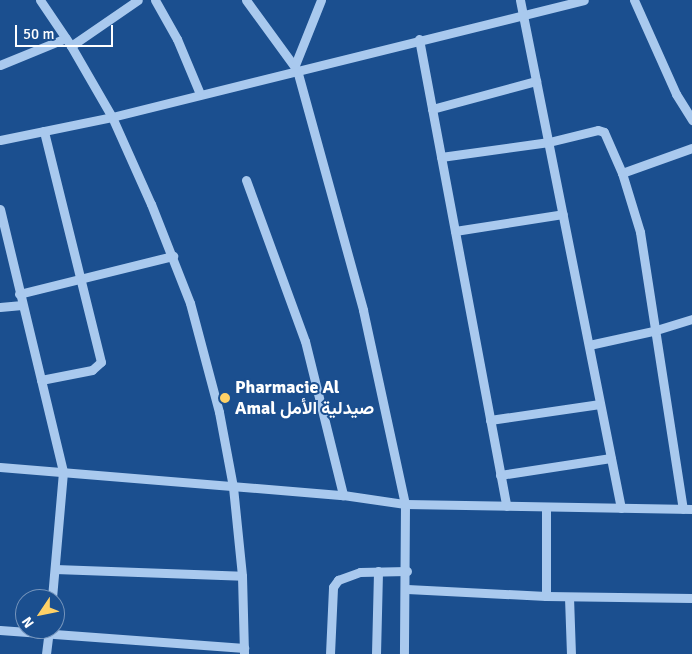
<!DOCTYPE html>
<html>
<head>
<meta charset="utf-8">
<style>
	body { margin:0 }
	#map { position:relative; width:692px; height:654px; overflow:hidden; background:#1b4f8f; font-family:Signika,Vazirmatn,sans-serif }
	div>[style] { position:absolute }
	.minor>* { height:9px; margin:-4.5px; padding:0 4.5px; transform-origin:4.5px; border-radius:4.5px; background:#a9c9ee }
	.dots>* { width:14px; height:14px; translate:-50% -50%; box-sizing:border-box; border:2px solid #1b4f8f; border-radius:50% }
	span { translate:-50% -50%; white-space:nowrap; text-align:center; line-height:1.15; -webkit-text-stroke:4px #1b4f8f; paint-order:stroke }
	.poi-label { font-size:18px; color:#fff; font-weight:700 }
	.left { translate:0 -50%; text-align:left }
	.north { position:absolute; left:15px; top:589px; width:50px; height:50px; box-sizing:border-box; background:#1b4f8f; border:1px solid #7695bc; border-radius:50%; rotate:236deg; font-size:14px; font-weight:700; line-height:20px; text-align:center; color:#fff }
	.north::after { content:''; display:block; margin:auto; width:18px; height:22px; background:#ffd166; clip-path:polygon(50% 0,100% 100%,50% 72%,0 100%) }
	.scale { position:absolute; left:15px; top:25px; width:98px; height:22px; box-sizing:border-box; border:2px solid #fff; border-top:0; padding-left:6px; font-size:15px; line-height:18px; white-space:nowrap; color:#fff; -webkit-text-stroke:4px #1b4f8f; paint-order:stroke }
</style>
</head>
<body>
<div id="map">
	<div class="minor">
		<i style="left:40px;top:0;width:55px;rotate:56deg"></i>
		<i style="left:71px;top:46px;width:82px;rotate:60deg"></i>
		<i style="left:112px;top:117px;width:95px;rotate:65.9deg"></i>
		<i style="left:151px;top:204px;width:106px;rotate:68.5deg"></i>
		<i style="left:190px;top:303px;width:113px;rotate:75.1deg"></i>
		<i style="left:219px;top:412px;width:76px;rotate:79.4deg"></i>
		<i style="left:233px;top:487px;width:89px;rotate:84.2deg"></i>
		<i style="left:242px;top:576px;width:78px;rotate:88.5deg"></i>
		<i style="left:155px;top:0;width:45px;rotate:60.6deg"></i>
		<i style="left:177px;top:39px;width:60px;rotate:67.3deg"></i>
		<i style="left:246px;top:0;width:87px;rotate:53.9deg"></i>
		<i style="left:297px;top:70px;width:249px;rotate:74.6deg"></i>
		<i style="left:363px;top:310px;width:198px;rotate:77.8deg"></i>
		<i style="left:405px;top:504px;width:150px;rotate:90.4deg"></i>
		<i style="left:520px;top:0;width:518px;rotate:78.76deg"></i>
		<i style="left:634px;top:0;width:103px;rotate:65.9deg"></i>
		<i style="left:676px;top:94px;width:31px;rotate:58deg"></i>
		<i style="left:419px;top:39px;width:475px;rotate:79.4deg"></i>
		<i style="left:71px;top:46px;width:81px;rotate:-34.5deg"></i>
		<i style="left:0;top:65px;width:71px;rotate:-22.2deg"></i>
		<i style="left:295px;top:65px;width:70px;rotate:-68.2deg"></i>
		<i style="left:432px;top:109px;width:108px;rotate:-15.1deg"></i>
		<i style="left:0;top:140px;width:114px;rotate:-11.6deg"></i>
		<i style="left:112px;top:117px;width:486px;rotate:-13.9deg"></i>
		<i style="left:441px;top:157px;width:109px;rotate:-7.9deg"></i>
		<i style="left:549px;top:142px;width:50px;rotate:-13.8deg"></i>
		<i style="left:598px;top:130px;width:6px;rotate:18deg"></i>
		<i style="left:604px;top:132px;width:45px;rotate:66.3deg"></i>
		<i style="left:622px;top:173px;width:62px;rotate:73deg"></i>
		<i style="left:640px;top:232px;width:280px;rotate:81.2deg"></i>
		<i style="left:622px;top:173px;width:74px;rotate:-19.7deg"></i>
		<i style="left:246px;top:180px;width:171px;rotate:69.9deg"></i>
		<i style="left:305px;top:341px;width:159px;rotate:76.1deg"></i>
		<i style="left:0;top:209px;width:270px;rotate:76.5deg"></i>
		<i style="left:63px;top:472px;width:127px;rotate:95deg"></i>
		<i style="left:455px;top:231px;width:109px;rotate:-8.9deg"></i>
		<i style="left:19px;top:294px;width:159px;rotate:-13.9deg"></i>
		<i style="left:0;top:307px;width:22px;rotate:-5deg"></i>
		<i style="left:589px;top:345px;width:66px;rotate:-12.3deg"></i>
		<i style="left:653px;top:331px;width:41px;rotate:-17.1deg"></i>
		<i style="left:41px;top:380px;width:52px;rotate:-11.1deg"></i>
		<i style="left:92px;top:370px;width:12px;rotate:-42deg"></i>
		<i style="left:101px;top:362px;width:238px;rotate:-103.9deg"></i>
		<i style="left:490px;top:420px;width:111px;rotate:-8.3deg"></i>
		<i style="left:0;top:467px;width:344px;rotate:4.7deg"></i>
		<i style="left:343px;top:495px;width:63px;rotate:8.3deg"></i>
		<i style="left:405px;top:504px;width:287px;rotate:1deg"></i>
		<i style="left:500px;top:475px;width:112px;rotate:-8.7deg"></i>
		<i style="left:55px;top:569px;width:187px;rotate:2.1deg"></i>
		<i style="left:407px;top:589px;width:139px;rotate:2.9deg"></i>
		<i style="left:546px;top:596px;width:146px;rotate:0.8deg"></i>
		<i style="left:546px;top:596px;width:89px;rotate:-90deg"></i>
		<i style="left:569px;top:597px;width:57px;rotate:88deg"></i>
		<i style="left:0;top:630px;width:245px;rotate:4.2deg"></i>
		<i style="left:46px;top:654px;width:25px;rotate:-83deg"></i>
		<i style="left:330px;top:654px;width:67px;rotate:-87.4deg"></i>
		<i style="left:333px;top:587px;width:9px;rotate:-54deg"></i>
		<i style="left:338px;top:580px;width:23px;rotate:-20deg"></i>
		<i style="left:360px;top:572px;width:47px;rotate:-1.2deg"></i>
		<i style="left:376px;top:654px;width:83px;rotate:-88.6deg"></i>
	</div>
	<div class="dots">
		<i style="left:225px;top:398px;background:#ffd166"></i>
	</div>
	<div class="poi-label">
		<span class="left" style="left:235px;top:398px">Pharmacie Al<br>Amal صيدلية الأمل</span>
	</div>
	<div class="north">N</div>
	<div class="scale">50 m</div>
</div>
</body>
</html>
